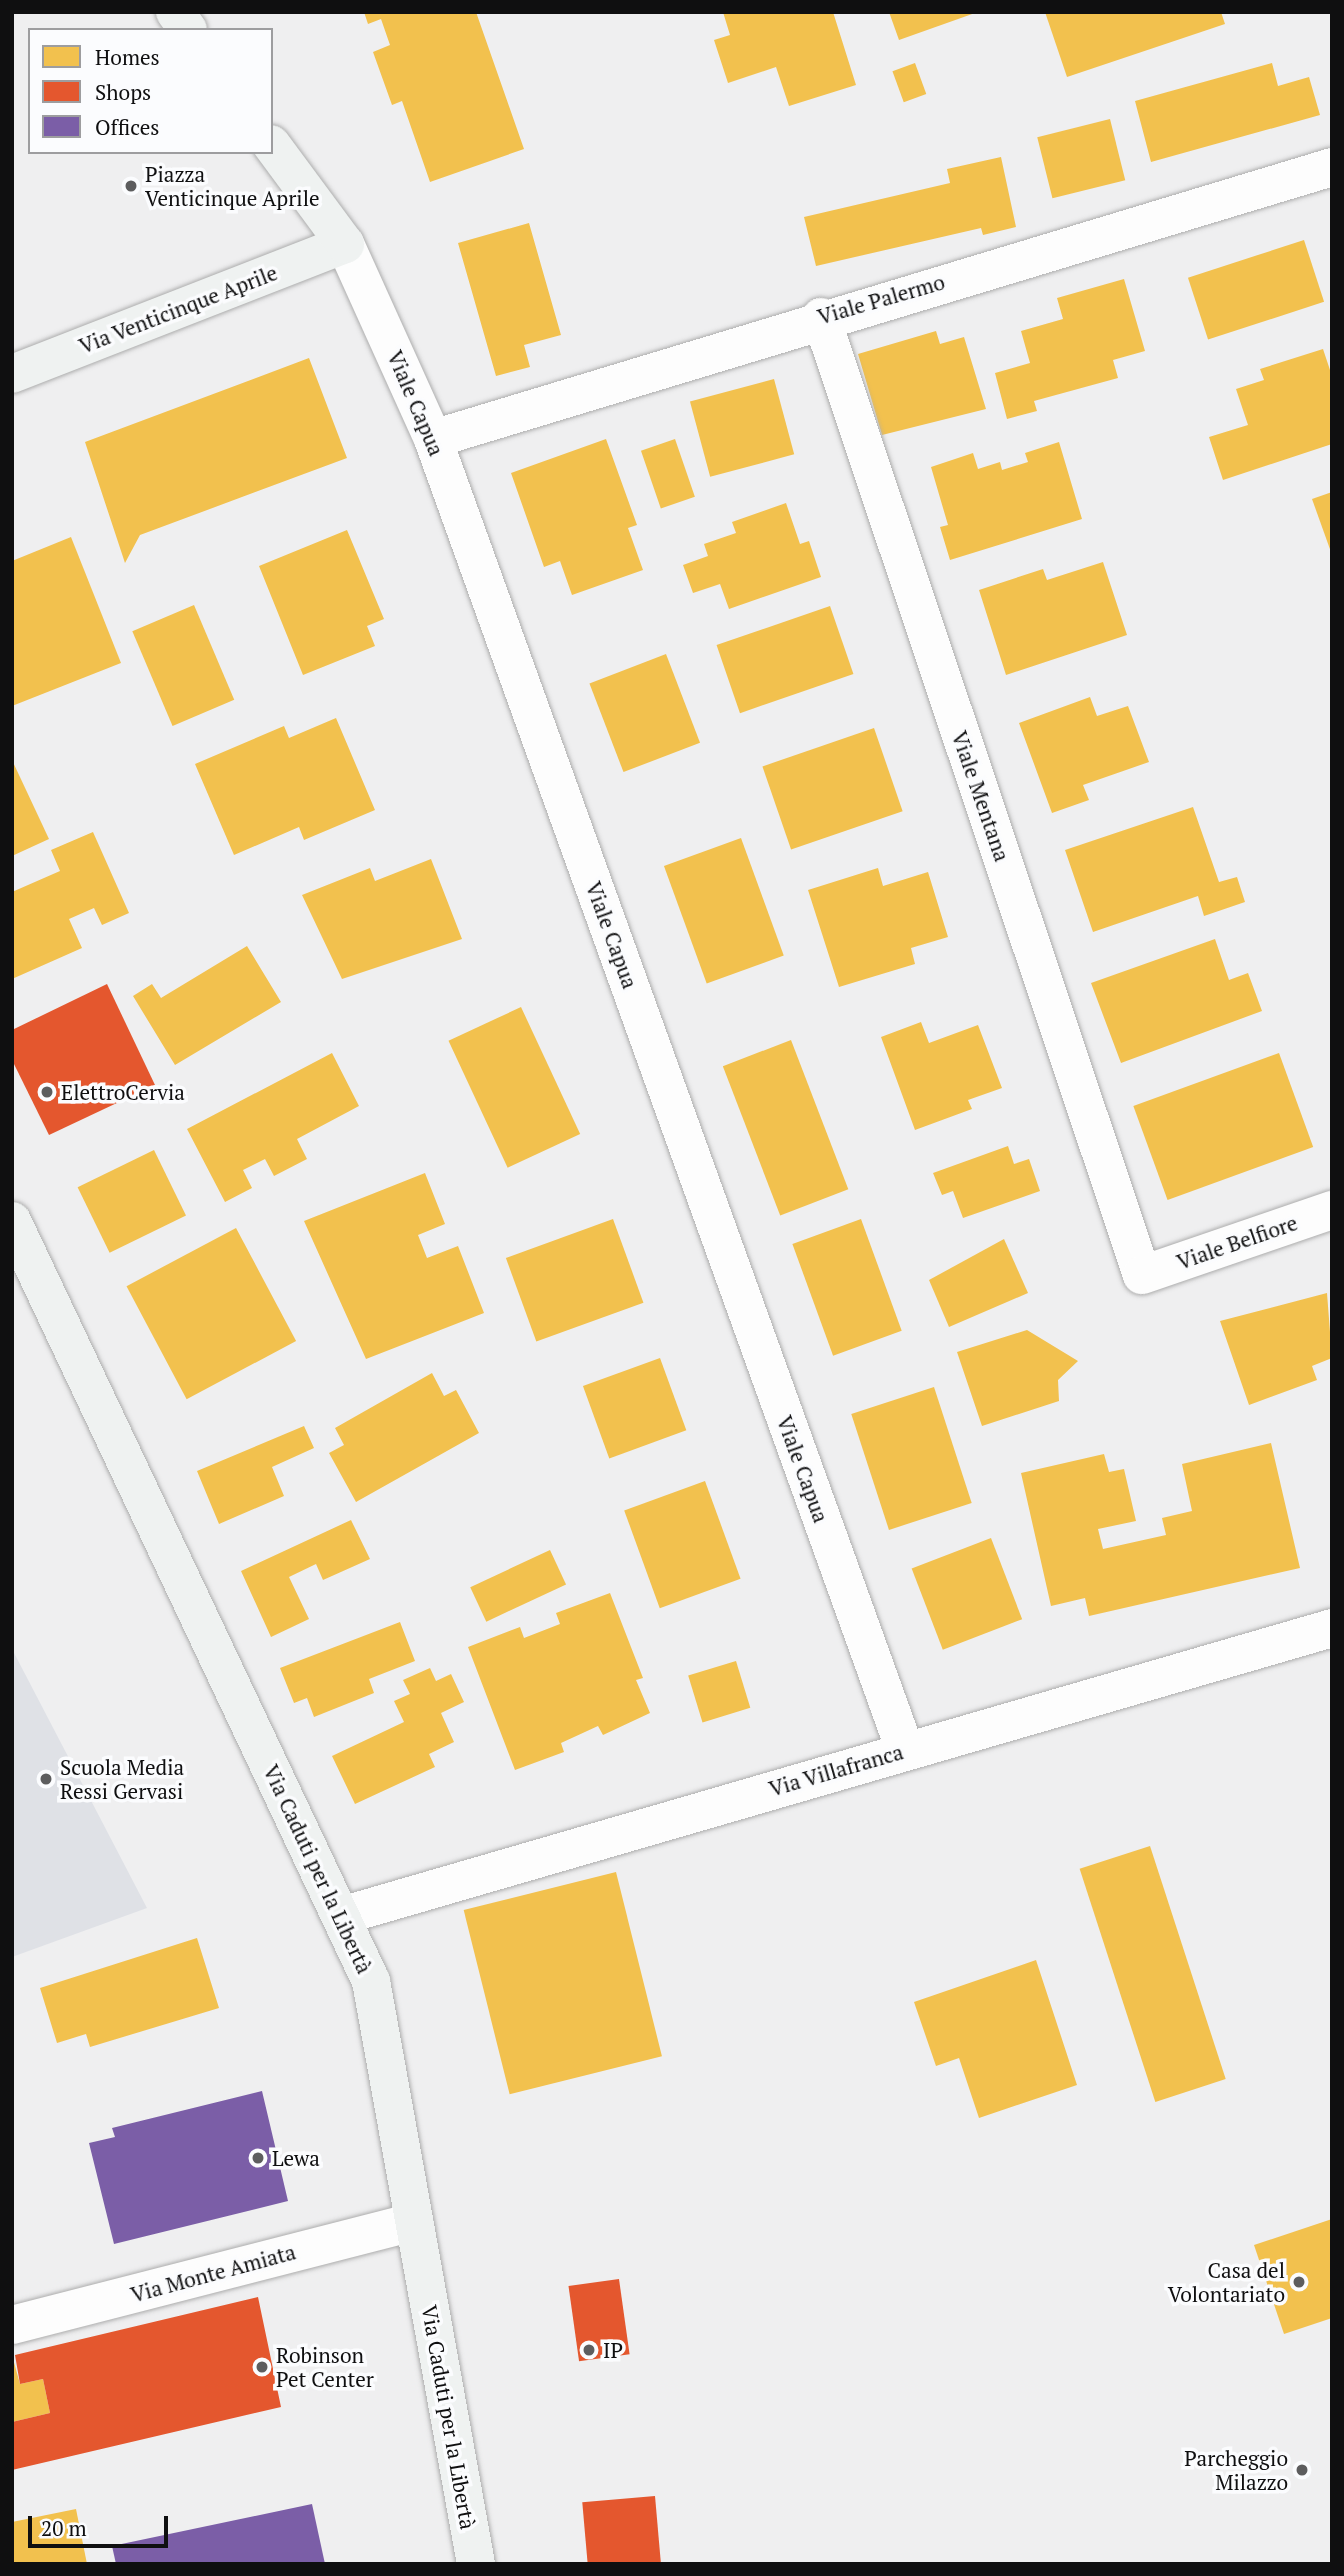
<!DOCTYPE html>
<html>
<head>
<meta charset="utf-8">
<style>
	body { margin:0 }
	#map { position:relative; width:1344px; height:2576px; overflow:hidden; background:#efeff0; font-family:"PT Serif",serif }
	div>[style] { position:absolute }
	.built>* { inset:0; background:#dfe1e6 }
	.homes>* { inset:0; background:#f2c14e; transform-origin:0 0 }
	.shops>* { inset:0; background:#e4572e; transform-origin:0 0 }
	.offices>* { inset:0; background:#7b5ea7 }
	.roads { filter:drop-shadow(0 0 2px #adadad) drop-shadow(0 0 2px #adadad) }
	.street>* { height:38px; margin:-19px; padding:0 19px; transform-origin:19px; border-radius:19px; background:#fdfdfd }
	.secondary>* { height:38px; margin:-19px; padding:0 19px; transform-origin:19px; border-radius:19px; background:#eff2f1 }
	.dots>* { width:19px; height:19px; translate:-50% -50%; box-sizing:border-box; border:4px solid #fbfcfe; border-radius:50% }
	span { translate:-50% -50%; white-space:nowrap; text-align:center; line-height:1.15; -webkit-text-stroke:7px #fbfcfe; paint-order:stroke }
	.poi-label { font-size:21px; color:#0f0f10 }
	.left { translate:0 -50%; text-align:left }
	.right { translate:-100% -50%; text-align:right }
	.street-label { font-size:21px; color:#0f0f10 }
	.frame { position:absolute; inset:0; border:14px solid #0f0f10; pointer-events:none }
	.legend { position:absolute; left:28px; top:28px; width:245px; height:126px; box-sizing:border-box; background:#fbfcfe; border:2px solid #9d9d9f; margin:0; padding:9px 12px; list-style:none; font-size:21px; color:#0f0f10 }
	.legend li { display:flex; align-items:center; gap:14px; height:35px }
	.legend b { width:35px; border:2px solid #9d9d9f }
	.scale { position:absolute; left:28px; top:2516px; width:140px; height:32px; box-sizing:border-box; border:4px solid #0f0f10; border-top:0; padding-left:9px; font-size:21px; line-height:24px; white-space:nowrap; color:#0f0f10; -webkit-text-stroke:5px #fbfcfe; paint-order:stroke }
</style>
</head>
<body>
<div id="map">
	<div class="built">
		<i style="clip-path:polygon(12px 1649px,147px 1908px,12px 1957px)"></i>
	</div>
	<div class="homes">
		<i style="clip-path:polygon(364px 12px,476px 12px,524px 149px,430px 182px,402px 101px,392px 105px,373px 52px,390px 45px,381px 19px,368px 24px)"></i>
		<i style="clip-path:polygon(723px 12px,833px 12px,856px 85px,789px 106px,776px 67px,728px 83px,714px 40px,730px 35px)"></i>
		<i style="clip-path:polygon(889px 12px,975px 12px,975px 13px,899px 40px)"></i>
		<i style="clip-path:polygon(1045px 12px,1221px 12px,1225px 24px,1067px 77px)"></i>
		<i style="left:915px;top:63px;width:33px;height:24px;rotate:70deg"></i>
		<i style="clip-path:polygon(1272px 63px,1278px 86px,1309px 77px,1320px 115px,1151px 162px,1135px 101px)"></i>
		<i style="left:1110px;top:119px;width:63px;height:75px;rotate:76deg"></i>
		<i style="clip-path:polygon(1001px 157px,1016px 227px,983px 235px,981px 228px,816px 266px,804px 217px,950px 183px,947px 169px)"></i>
		<i style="clip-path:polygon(529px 223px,561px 335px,524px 345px,530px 367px,496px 376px,458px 243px)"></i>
		<i style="left:1304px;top:240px;width:65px;height:122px;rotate:72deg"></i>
		<i style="clip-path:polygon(1124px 279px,1145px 351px,1113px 360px,1118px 378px,1034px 401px,1037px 411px,1007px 419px,995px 373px,1030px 363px,1021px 331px,1063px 319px,1057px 298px)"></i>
		<i style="clip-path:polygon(936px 331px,940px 344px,964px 337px,986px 409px,882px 435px,858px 354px)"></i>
		<i style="clip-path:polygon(1323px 349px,1332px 376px,1332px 444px,1223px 480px,1209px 437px,1248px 425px,1236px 389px,1264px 380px,1260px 369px)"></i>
		<i style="clip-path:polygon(309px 358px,347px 458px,140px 535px,125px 563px,85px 442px)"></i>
		<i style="left:774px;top:379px;width:78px;height:87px;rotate:75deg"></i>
		<i style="clip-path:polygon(606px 439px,637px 525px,628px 528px,643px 570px,572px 595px,560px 561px,544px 567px,511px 473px)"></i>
		<i style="left:675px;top:439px;width:61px;height:36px;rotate:71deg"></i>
		<i style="clip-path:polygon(1059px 442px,1082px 519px,950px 560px,940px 527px,948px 525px,931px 467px,973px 453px,978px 469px,1000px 462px,1002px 470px,1028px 462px,1025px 453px)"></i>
		<i style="clip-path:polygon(1332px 492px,1332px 552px,1331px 552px,1312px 499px)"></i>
		<i style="clip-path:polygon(786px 503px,800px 544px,809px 541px,821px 577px,729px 609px,720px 584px,693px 593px,683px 565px,708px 556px,704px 544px,736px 533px,732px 522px)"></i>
		<i style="clip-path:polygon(347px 530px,384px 619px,367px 626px,375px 646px,303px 675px,259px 566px)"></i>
		<i style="clip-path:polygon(71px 537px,121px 663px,12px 706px,12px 561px)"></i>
		<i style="clip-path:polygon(1103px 562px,1127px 635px,1006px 675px,979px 590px,1043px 569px,1047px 580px)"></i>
		<i style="left:194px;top:605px;width:103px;height:67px;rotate:67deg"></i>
		<i style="left:830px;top:606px;width:72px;height:120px;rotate:71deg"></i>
		<i style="left:666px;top:654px;width:95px;height:82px;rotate:69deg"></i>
		<i style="clip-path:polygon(1090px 697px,1097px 716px,1128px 706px,1149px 762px,1083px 785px,1089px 800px,1052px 813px,1019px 723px)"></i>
		<i style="clip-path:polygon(336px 718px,375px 810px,304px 840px,299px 827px,234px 855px,195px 764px,284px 726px,289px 738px)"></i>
		<i style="left:874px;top:728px;width:88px;height:118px;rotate:71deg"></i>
		<i style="clip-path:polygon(12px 760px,49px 839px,12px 856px)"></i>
		<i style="clip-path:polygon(1193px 807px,1219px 882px,1237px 877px,1245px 902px,1204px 916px,1198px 896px,1093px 932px,1065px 850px)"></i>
		<i style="clip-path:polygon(93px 832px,129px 913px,102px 925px,94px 908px,69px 919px,82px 948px,12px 979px,12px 892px,60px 871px,51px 850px)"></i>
		<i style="left:741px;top:838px;width:125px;height:82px;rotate:70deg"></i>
		<i style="clip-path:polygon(431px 859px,462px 939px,342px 979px,302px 895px,370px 868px,375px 881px)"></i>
		<i style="clip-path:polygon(878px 868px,883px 886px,928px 872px,948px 937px,911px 948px,915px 964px,839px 987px,808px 890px)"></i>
		<i style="clip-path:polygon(1215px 939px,1229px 980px,1248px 973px,1262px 1011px,1121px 1063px,1091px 983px)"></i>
		<i style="clip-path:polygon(247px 946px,281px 1002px,175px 1065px,133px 996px,152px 984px,161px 998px)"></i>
		<i style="left:521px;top:1007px;width:140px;height:80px;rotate:65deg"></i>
		<i style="clip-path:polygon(921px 1022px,929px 1043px,978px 1025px,1002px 1088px,968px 1100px,972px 1109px,915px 1130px,881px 1037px)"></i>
		<i style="left:791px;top:1040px;width:160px;height:73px;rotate:69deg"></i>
		<i style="clip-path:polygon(332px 1053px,359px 1106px,297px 1139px,307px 1159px,274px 1176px,265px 1159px,243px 1170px,252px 1188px,225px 1202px,187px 1129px)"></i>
		<i style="left:1279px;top:1053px;width:100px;height:155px;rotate:70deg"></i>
		<i style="clip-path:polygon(1008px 1146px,1014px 1164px,1029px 1159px,1040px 1191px,963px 1218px,953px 1191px,942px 1195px,933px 1173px)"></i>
		<i style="left:154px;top:1150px;width:73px;height:85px;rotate:64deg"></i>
		<i style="clip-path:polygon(425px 1173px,445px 1224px,418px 1235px,427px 1258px,458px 1246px,484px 1313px,366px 1359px,304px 1221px)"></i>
		<i style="left:613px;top:1219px;width:89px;height:114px;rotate:70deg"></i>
		<i style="left:861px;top:1219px;width:119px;height:73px;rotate:70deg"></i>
		<i style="left:236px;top:1228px;width:128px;height:124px;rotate:62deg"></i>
		<i style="clip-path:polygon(1004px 1239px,1028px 1293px,949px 1327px,929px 1280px)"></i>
		<i style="clip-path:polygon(1327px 1293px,1332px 1358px,1312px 1366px,1317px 1380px,1249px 1405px,1220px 1321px)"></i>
		<i style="clip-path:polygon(1027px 1330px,1078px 1361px,1058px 1380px,1059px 1401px,982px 1426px,957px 1352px)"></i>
		<i style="left:660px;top:1358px;width:77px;height:82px;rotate:70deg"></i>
		<i style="clip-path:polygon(432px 1373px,444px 1396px,456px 1390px,479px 1433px,356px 1502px,329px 1453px,344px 1445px,335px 1428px)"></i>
		<i style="left:934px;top:1387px;width:122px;height:87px;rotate:72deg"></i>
		<i style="clip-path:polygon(304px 1426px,314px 1448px,272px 1467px,284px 1496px,219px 1524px,197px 1471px)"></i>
		<i style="clip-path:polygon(1271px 1443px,1300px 1568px,1089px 1616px,1085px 1598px,1051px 1606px,1021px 1473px,1104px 1454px,1109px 1472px,1124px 1469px,1136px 1521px,1098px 1529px,1103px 1549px,1166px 1535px,1162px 1518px,1192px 1511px,1182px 1464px)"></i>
		<i style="left:705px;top:1481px;width:104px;height:86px;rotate:70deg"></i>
		<i style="clip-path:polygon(351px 1520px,370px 1559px,323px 1580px,316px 1564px,289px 1577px,309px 1619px,271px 1637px,241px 1571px)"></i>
		<i style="left:991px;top:1538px;width:87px;height:85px;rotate:69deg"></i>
		<i style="left:550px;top:1550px;width:38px;height:88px;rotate:65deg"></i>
		<i style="clip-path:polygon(610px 1593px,643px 1678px,636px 1680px,650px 1713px,603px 1735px,598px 1726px,561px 1743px,564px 1752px,515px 1770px,468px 1647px,520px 1627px,524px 1638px,560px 1624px,556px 1613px)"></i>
		<i style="clip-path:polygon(400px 1622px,415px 1661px,369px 1679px,374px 1693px,314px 1717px,307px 1698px,294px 1703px,280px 1668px)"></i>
		<i style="left:736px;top:1661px;width:49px;height:50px;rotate:73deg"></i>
		<i style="clip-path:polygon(430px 1668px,436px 1681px,451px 1674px,464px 1702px,441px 1713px,454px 1742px,429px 1754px,435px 1767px,355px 1804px,332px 1756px,404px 1722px,394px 1701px,410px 1694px,403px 1680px)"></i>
		<i style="left:1150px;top:1846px;width:245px;height:74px;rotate:72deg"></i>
		<i style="left:616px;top:1872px;width:190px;height:157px;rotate:76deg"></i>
		<i style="clip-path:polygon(197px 1938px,219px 2008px,90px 2047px,86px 2034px,57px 2043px,40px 1988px)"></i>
		<i style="clip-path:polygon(1036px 1960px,1077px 2085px,979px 2118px,959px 2058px,936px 2066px,914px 2002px)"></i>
		<i style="clip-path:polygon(1332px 2219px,1332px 2318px,1284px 2334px,1254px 2245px)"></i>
		<i style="clip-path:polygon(12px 2355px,20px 2384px,43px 2379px,50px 2413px,12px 2422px)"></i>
		<i style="clip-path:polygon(76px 2509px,87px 2564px,12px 2564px,12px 2522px)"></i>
	</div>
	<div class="shops">
		<i style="clip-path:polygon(107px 984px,155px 1085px,49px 1135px,12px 1060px,12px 1030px)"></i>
		<i style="left:619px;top:2279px;width:76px;height:51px;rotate:82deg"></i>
		<i style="clip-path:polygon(258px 2297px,281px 2407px,12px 2470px,12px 2422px,50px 2413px,43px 2379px,20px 2384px,15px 2355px)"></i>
		<i style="left:655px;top:2496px;width:68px;height:73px;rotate:85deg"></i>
	</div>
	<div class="offices">
		<i style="clip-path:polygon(262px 2091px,288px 2201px,114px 2244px,89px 2143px,115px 2137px,112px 2128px)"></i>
		<i style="clip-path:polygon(312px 2504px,325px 2564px,116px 2564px,112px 2546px)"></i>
	</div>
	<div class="roads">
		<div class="street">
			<i style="left:345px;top:244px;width:214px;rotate:65.7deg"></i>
			<i style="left:433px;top:439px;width:1393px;rotate:70.2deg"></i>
			<i style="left:821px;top:317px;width:1010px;rotate:71.48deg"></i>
			<i style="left:1142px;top:1275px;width:201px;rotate:-18.9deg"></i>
			<i style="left:433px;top:439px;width:939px;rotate:-16.83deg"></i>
			<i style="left:341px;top:1916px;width:1032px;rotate:-16.2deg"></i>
			<i style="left:12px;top:2325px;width:415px;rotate:-14.4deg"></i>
		</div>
		<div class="secondary">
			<i style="left:175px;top:12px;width:22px;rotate:54deg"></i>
			<i style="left:12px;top:374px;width:357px;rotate:-21.3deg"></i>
			<i style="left:345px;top:244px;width:124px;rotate:-126.5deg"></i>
			<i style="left:12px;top:1221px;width:841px;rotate:64.72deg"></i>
			<i style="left:371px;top:1981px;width:592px;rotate:79.79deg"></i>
		</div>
	</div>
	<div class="dots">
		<i style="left:131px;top:186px;background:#5d5d5e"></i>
		<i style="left:47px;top:1092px;background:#5d5d5e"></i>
		<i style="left:46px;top:1779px;background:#5d5d5e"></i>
		<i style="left:258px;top:2158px;background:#5d5d5e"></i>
		<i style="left:1299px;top:2282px;background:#5d5d5e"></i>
		<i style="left:589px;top:2350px;background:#5d5d5e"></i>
		<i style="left:262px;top:2367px;background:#5d5d5e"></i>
		<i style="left:1302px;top:2470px;background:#5d5d5e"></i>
	</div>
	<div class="poi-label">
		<span class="left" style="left:145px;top:186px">Piazza<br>Venticinque Aprile</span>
		<span class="left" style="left:61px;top:1092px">ElettroCervia</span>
		<span class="left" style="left:60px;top:1779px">Scuola Media<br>Ressi Gervasi</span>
		<span class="left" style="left:272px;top:2158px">Lewa</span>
		<span class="right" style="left:1285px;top:2282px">Casa del<br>Volontariato</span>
		<span class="left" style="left:603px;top:2350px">IP</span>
		<span class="left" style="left:276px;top:2367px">Robinson<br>Pet Center</span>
		<span class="right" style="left:1288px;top:2470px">Parcheggio<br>Milazzo</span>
	</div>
	<div class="street-label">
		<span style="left:881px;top:299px;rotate:-16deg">Viale Palermo</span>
		<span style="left:178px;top:309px;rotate:-21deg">Via Venticinque Aprile</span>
		<span style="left:416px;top:403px;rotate:67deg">Viale Capua</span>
		<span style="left:981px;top:796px;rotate:71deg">Viale Mentana</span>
		<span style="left:612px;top:935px;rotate:70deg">Viale Capua</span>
		<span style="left:1237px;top:1242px;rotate:-19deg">Viale Belfiore</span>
		<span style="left:803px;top:1469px;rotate:70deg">Viale Capua</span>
		<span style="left:836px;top:1770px;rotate:-16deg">Via Villafranca</span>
		<span style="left:318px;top:1869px;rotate:65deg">Via Caduti per la Libertà</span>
		<span style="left:213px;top:2273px;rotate:-15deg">Via Monte Amiata</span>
		<span style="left:449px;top:2417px;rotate:80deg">Via Caduti per la Libertà</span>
	</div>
	<div class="frame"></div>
	<ul class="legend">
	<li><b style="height:19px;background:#f2c14e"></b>Homes</li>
	<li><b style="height:19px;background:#e4572e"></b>Shops</li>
	<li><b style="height:19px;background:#7b5ea7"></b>Offices</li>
	</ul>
	<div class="scale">20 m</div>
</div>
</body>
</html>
